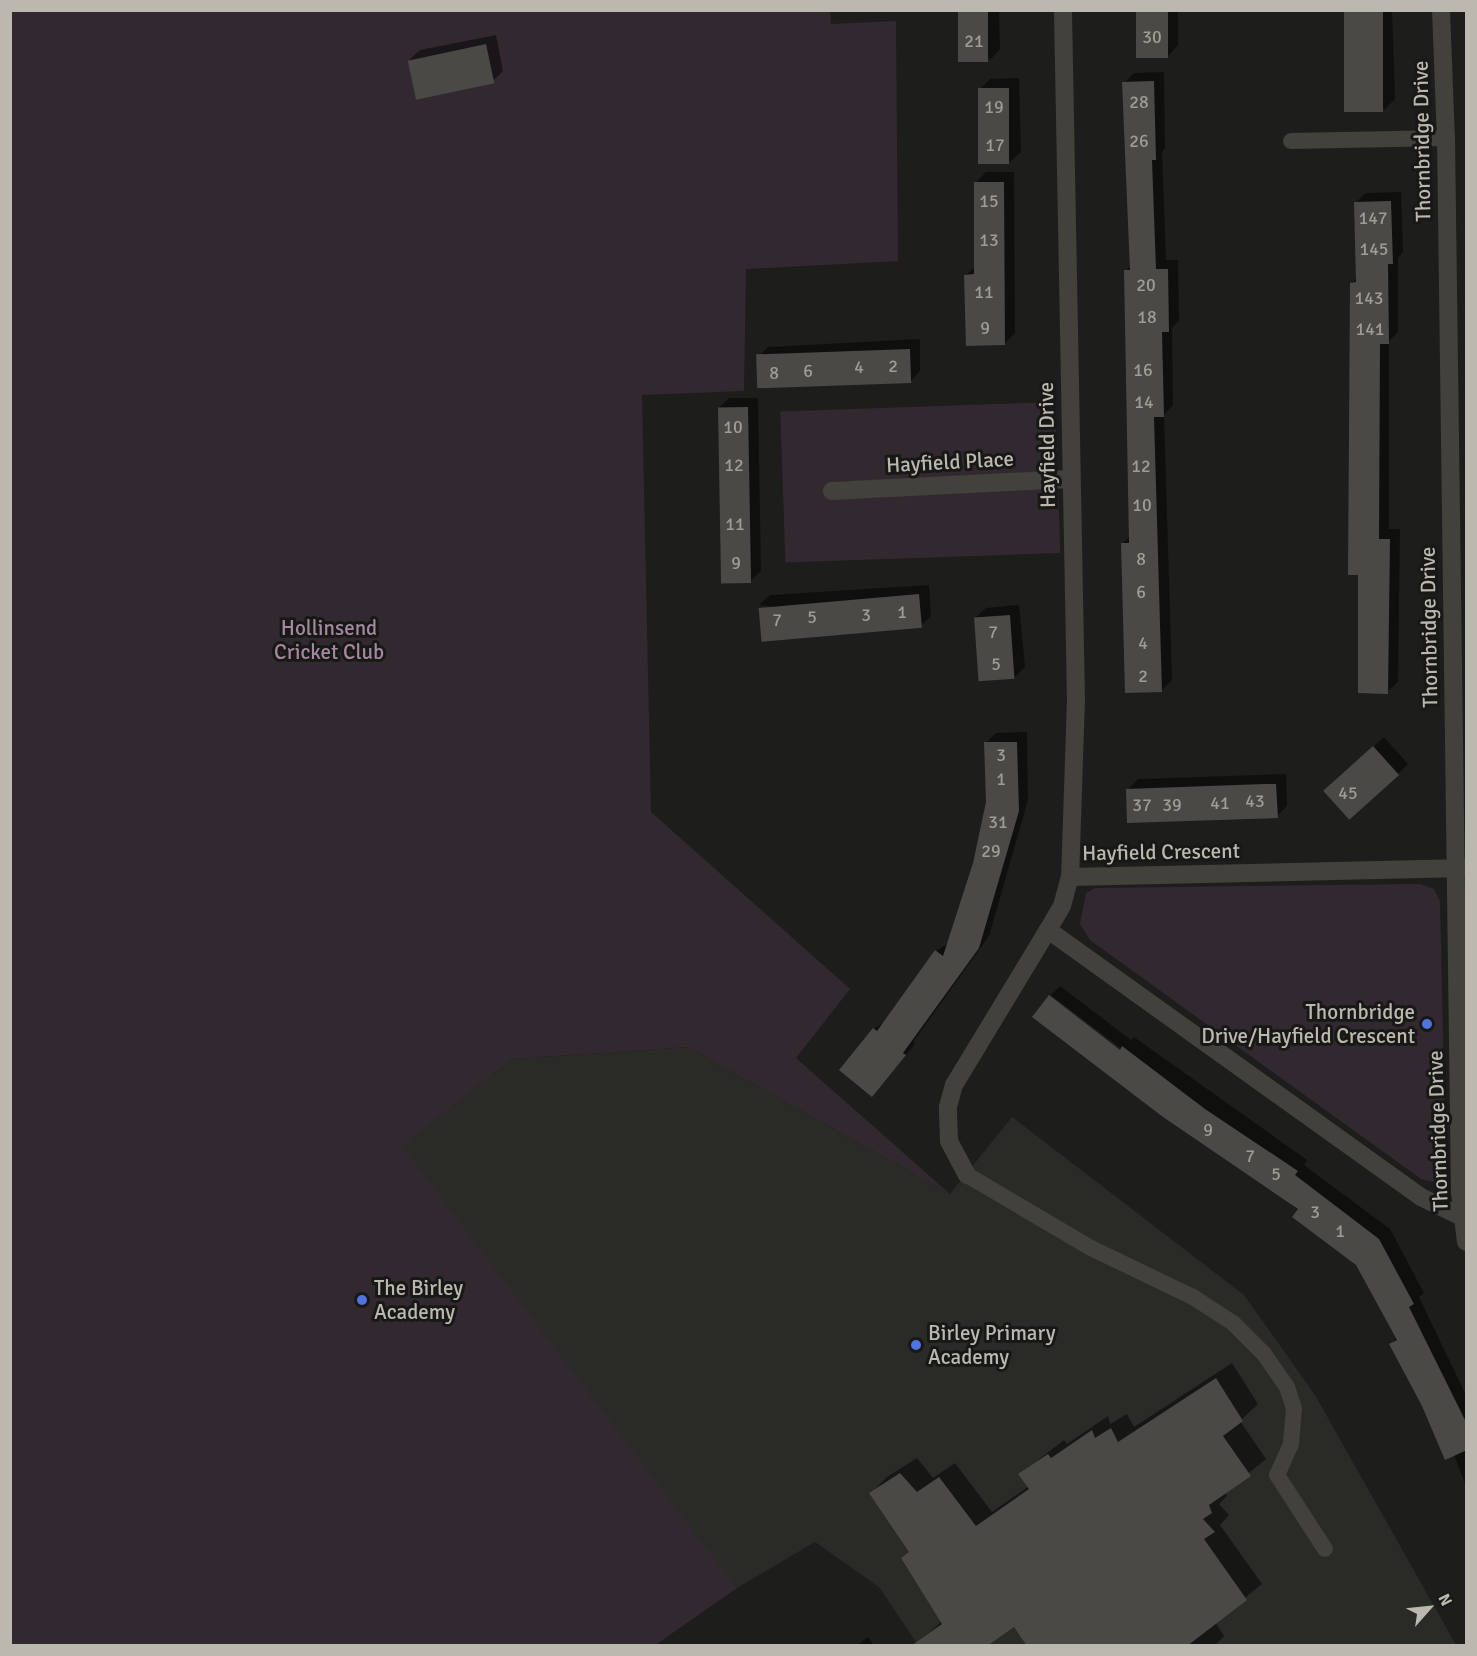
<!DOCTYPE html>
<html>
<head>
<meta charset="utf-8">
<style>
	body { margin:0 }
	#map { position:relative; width:1477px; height:1656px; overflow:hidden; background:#1d1d1b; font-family:Signika,sans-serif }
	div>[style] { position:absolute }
	.built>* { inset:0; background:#2a2a27 }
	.green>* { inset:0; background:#322930; transform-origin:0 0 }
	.shadow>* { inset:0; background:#0007 }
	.building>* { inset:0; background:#4a4945; transform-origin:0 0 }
	.service>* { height:16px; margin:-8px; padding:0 8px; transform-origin:8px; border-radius:8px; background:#42413c }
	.minor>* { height:18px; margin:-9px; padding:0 9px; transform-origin:9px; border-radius:9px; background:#42413c }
	.dots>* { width:16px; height:16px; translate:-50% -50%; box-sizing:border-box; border:3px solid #181816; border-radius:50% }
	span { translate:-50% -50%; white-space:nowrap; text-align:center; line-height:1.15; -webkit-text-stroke:6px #181816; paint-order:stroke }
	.number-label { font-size:18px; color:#9f9c94 }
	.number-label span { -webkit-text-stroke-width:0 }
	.street-label { font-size:21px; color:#bbb8af }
	.park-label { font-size:21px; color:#a488a0 }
	.poi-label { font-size:21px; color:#bbb8af }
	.right { translate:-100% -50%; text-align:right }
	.left { translate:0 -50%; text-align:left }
	.frame { position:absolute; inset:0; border:12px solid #bbb8af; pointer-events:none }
	.north { position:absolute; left:1399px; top:1578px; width:60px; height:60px; -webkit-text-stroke:4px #181816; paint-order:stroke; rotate:63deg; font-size:16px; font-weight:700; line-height:24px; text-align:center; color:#bbb8af }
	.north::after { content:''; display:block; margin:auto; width:21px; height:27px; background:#bbb8af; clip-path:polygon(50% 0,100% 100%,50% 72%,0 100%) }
</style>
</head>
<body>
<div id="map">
	<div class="built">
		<i style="clip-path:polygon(688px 1047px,950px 1194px,1012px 1117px,1244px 1295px,1315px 1395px,1456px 1645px,918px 1645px,879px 1587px,815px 1542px,737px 1588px,655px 1645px,11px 1646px,11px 1453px,512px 1059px)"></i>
	</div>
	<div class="green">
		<i style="clip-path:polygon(830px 10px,831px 24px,896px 21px,898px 261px,746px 269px,744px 391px,642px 395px,651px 812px,850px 989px,796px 1058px,950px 1194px,688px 1047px,512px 1059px,402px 1146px,737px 1588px,655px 1645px,11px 1645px,10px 11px)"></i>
		<i style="left:1055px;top:402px;width:151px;height:275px;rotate:88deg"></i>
		<i style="clip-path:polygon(1420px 884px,1434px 889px,1440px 901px,1446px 1170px,1444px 1177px,1434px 1182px,1421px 1179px,1090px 940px,1080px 924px,1086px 893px,1095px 888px)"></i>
	</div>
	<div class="shadow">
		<i style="clip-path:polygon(959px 10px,999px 10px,1000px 49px,990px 60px)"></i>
		<i style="clip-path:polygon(1138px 10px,1178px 10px,1178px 45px,1168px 56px)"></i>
		<i style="clip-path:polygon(1345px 10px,1392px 10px,1395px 99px,1384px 110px)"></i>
		<i style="clip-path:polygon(496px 35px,503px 71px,493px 81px,409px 60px,420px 50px)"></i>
		<i style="clip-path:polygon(1164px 72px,1165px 148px,1162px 152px,1166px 260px,1178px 260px,1179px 320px,1172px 328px,1173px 405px,1164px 415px,1172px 680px,1161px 691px,1123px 543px,1130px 536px,1126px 271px,1131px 265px,1124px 83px,1134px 73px)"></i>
		<i style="clip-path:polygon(1019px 78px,1021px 152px,1010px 162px,980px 89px,990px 79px)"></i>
		<i style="clip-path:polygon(986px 172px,1014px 172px,1015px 333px,1004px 344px,966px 275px,976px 266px,976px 182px)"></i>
		<i style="clip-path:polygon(1401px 192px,1403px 252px,1398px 258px,1398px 332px,1389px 341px,1389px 529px,1400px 529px,1398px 682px,1387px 692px,1360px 574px,1352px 283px,1358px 277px,1355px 203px,1366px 193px)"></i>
		<i style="clip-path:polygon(920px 339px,920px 371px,910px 382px,758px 357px,768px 347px)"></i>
		<i style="clip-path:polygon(729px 398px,758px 398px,761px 571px,750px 581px,719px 408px)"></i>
		<i style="clip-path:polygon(929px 585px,931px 616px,921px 626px,759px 605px,770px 595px)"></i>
		<i style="clip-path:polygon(1019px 605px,1025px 667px,1015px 677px,975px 618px,986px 608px)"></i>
		<i style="clip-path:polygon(1027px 732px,1028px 800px,989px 936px,913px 1042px,915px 1044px,872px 1095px,874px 1029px,886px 1021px,936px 951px,949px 943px,974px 863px,987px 802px,986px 743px,996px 733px)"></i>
		<i style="clip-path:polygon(1384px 737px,1408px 764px,1398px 774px,1335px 780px)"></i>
		<i style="clip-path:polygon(1286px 774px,1287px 806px,1277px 816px,1128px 790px,1138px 779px)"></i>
		<i style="clip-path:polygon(1060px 986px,1131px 1040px,1134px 1037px,1307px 1160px,1304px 1165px,1390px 1229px,1424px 1293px,1419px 1297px,1466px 1395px,1466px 1486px,1454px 1455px,1391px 1344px,1397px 1337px,1357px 1264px,1127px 1053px,1051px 995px)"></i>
		<i style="clip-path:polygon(1232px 1363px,1258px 1404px,1240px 1421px,1266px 1459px,1225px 1492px,1227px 1496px,1219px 1504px,1229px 1515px,1220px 1525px,1262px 1584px,1215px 1622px,1224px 1636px,1214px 1646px,1029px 1646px,1014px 1625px,923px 1639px,942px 1621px,910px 1551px,871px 1493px,887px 1477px,917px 1458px,933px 1478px,955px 1463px,992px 1512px,1029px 1486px,1020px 1474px,1064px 1440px,1067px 1444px,1108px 1416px,1110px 1424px,1127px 1414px,1134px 1427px)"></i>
		<i style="clip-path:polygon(868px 1637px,874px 1646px,856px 1646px)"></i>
	</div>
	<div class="building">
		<i style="left:958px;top:10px;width:30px;height:52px"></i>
		<i style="left:1136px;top:10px;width:32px;height:48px"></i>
		<i style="left:1344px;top:10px;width:39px;height:102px"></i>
		<i style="left:486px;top:44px;width:40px;height:80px;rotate:78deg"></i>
		<i style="clip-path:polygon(1154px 81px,1156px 160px,1152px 160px,1156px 269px,1168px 269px,1169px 332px,1162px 332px,1164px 417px,1154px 417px,1162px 692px,1125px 693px,1121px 543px,1129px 543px,1124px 270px,1130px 270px,1122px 82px)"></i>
		<i style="left:978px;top:88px;width:31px;height:76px"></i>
		<i style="clip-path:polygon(974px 182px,1004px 182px,1005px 345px,966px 346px,964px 275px,974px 274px)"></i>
		<i style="clip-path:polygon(1391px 201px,1393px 264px,1388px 264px,1389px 344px,1380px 344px,1379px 539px,1390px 539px,1388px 694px,1358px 693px,1358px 575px,1348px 575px,1350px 283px,1356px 282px,1354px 202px)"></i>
		<i style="left:910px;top:349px;width:34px;height:154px;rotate:88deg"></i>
		<i style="left:748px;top:407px;width:176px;height:30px;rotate:89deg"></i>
		<i style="left:919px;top:594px;width:34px;height:161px;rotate:85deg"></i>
		<i style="left:1010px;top:615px;width:64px;height:36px;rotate:86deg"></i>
		<i style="clip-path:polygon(984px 742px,1017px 742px,1019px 811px,979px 948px,903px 1053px,906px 1055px,872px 1097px,839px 1070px,873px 1028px,877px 1031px,935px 950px,943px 956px,973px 863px,986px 802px)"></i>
		<i style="left:1373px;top:746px;width:39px;height:67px;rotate:48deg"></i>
		<i style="clip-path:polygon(1264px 784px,1276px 784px,1278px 818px,1127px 823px,1126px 789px)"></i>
		<i style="clip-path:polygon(1049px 995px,1120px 1050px,1122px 1046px,1205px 1109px,1298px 1171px,1295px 1175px,1379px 1239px,1414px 1304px,1409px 1307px,1467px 1424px,1467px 1450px,1445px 1460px,1422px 1406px,1389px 1344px,1397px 1340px,1356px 1265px,1292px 1217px,1298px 1209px,1163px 1117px,1032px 1017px)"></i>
		<i style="clip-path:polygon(1216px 1378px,1243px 1421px,1223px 1436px,1251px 1476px,1209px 1505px,1212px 1513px,1203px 1519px,1215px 1532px,1204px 1539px,1247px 1600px,1187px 1646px,1027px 1646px,1014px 1627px,987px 1646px,911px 1646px,942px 1624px,901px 1558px,909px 1552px,869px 1493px,900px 1473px,917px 1492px,939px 1477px,976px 1526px,1029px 1489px,1018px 1474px,1048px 1454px,1051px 1458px,1092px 1430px,1095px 1438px,1111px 1428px,1118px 1442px)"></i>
	</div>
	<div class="service">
		<i style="left:1291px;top:141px;width:155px;rotate:-1.1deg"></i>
		<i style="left:967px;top:1175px;width:144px;rotate:30.5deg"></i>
		<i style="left:1091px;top:1248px;width:113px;rotate:25.7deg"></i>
		<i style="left:1193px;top:1297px;width:48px;rotate:33deg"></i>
		<i style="left:1233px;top:1323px;width:44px;rotate:45deg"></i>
		<i style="left:1264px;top:1354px;width:40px;rotate:55.1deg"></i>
		<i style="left:1287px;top:1387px;width:23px;rotate:72deg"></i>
		<i style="left:1294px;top:1409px;width:35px;rotate:95deg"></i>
		<i style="left:1291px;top:1444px;width:34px;rotate:114deg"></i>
		<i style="left:1277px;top:1475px;width:88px;rotate:57deg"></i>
	</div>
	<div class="minor">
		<i style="left:1441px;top:10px;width:128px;rotate:87.8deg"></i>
		<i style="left:1446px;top:138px;width:1054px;rotate:89.24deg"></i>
		<i style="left:1460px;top:1192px;width:50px;rotate:83.2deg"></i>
		<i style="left:1063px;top:12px;width:687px;rotate:88.92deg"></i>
		<i style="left:1076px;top:699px;width:178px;rotate:91.9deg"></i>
		<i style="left:832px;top:491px;width:238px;rotate:-2.9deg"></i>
		<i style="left:967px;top:1175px;width:38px;rotate:-118deg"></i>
		<i style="left:949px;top:1141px;width:34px;rotate:-92deg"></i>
		<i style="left:948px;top:1107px;width:23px;rotate:-75deg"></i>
		<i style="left:954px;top:1085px;width:181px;rotate:-58.8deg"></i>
		<i style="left:1462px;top:1217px;width:46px;rotate:-154deg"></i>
		<i style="left:1421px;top:1197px;width:459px;rotate:-144.4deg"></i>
		<i style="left:1048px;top:930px;width:28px;rotate:-60deg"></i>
		<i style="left:1062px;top:906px;width:30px;rotate:-75deg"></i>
		<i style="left:1070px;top:877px;width:396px;rotate:-1.3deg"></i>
	</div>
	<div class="dots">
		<i style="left:1427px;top:1024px;background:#4f73e1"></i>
		<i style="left:362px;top:1300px;background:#4f73e1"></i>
		<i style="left:916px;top:1345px;background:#4f73e1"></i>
	</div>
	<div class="number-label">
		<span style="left:1152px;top:37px">30</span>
		<span style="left:974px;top:41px">21</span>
		<span style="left:1139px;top:102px">28</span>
		<span style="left:994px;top:107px">19</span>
		<span style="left:1139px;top:141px">26</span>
		<span style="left:995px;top:145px">17</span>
		<span style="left:989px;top:201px">15</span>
		<span style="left:1373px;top:218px">147</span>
		<span style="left:989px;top:240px">13</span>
		<span style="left:1374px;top:249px">145</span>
		<span style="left:1146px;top:285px">20</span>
		<span style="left:984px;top:292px">11</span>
		<span style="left:1369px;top:298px">143</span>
		<span style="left:1147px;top:317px">18</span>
		<span style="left:985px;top:328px">9</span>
		<span style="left:1370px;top:329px">141</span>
		<span style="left:893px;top:366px">2</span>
		<span style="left:859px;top:367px">4</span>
		<span style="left:1143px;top:370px">16</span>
		<span style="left:808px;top:371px">6</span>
		<span style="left:774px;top:373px">8</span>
		<span style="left:1144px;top:402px">14</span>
		<span style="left:733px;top:427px">10</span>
		<span style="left:734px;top:465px">12</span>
		<span style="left:1141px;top:466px">12</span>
		<span style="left:1142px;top:505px">10</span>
		<span style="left:735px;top:524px">11</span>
		<span style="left:1141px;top:559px">8</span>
		<span style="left:736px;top:563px">9</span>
		<span style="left:1141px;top:592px">6</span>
		<span style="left:902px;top:612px">1</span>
		<span style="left:866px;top:615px">3</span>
		<span style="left:812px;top:617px">5</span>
		<span style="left:777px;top:620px">7</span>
		<span style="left:993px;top:632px">7</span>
		<span style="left:1143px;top:643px">4</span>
		<span style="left:996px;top:664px">5</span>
		<span style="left:1143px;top:676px">2</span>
		<span style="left:1001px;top:755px">3</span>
		<span style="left:1001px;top:779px">1</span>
		<span style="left:1348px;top:793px">45</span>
		<span style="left:1255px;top:801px">43</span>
		<span style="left:1220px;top:803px">41</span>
		<span style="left:1142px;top:805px">37</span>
		<span style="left:1172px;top:805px">39</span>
		<span style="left:998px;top:822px">31</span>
		<span style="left:991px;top:851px">29</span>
		<span style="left:1208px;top:1130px">9</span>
		<span style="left:1250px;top:1156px">7</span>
		<span style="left:1276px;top:1174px">5</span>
		<span style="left:1315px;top:1212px">3</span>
		<span style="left:1340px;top:1231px">1</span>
	</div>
	<div class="street-label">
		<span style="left:1422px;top:141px;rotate:-91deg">Thornbridge Drive</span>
		<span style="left:1047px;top:445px;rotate:-91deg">Hayfield Drive</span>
		<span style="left:950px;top:462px;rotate:-3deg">Hayfield Place</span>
		<span style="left:1429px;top:627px;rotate:-91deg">Thornbridge Drive</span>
		<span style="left:1161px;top:852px;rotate:-1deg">Hayfield Crescent</span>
		<span style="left:1438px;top:1131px;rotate:-92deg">Thornbridge Drive</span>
	</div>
	<div class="park-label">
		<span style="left:329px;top:640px">Hollinsend<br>Cricket Club</span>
	</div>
	<div class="poi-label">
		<span class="right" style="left:1415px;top:1024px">Thornbridge<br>Drive/Hayfield Crescent</span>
		<span class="left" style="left:374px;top:1300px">The Birley<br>Academy</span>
		<span class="left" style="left:928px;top:1345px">Birley Primary<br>Academy</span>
	</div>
	<div class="frame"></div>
	<div class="north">N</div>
</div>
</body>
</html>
